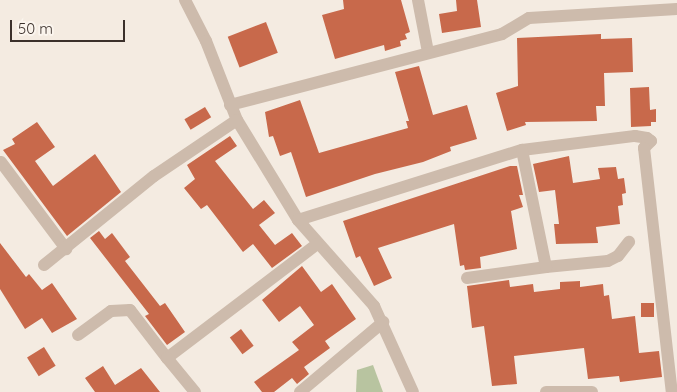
<!DOCTYPE html>
<html>
<head>
<meta charset="utf-8">
<style>
	body { margin:0 }
	#map { position:relative; width:677px; height:392px; overflow:hidden; background:#f4ebe1; font-family:Quicksand,sans-serif }
	div>[style] { position:absolute }
	.green>* { inset:0; background:#b8c4a0 }
	.building>* { inset:0; background:#c8694b; transform-origin:0 0 }
	.minor>* { height:12px; margin:-6px; padding:0 6px; transform-origin:6px; border-radius:6px; background:#cdbbac }
	span { translate:-50% -50%; white-space:nowrap; text-align:center; line-height:1.15; -webkit-text-stroke:5px #fbf5ee; paint-order:stroke }
	.scale { position:absolute; left:10px; top:20px; width:115px; height:22px; box-sizing:border-box; border:2px solid #3b302b; border-top:0; padding-left:6px; font-size:15px; line-height:18px; white-space:nowrap; color:#3b302b; -webkit-text-stroke:4px #fbf5ee; paint-order:stroke }
</style>
</head>
<body>
<div id="map">
	<div class="green">
		<i style="clip-path:polygon(373px 365px,383px 392px,356px 392px,357px 370px)"></i>
	</div>
	<div class="building">
		<i style="clip-path:polygon(343px 0,401px 0,410px 32px,405px 34px,407px 39px,400px 41px,401px 46px,385px 51px,384px 45px,335px 59px,322px 15px,344px 9px)"></i>
		<i style="clip-path:polygon(456px 0,477px 0,481px 27px,442px 33px,439px 14px,457px 11px)"></i>
		<i style="left:266px;top:22px;width:33px;height:41px;rotate:69deg"></i>
		<i style="clip-path:polygon(601px 34px,601px 39px,632px 38px,633px 72px,604px 73px,605px 106px,596px 106px,597px 121px,525px 122px,526px 125px,507px 131px,496px 93px,518px 86px,517px 38px)"></i>
		<i style="clip-path:polygon(419px 66px,433px 115px,467px 105px,477px 139px,450px 147px,451px 151px,423px 162px,375px 174px,306px 197px,291px 152px,280px 156px,273px 136px,269px 137px,265px 112px,300px 100px,319px 153px,408px 128px,406px 121px,409px 121px,395px 72px)"></i>
		<i style="clip-path:polygon(649px 87px,650px 110px,656px 109px,656px 122px,651px 122px,651px 126px,631px 127px,630px 88px)"></i>
		<i style="left:205px;top:107px;width:12px;height:24px;rotate:59deg"></i>
		<i style="clip-path:polygon(37px 122px,55px 147px,35px 161px,53px 186px,95px 154px,121px 192px,67px 236px,3px 150px,15px 144px,12px 139px)"></i>
		<i style="clip-path:polygon(230px 136px,237px 146px,215px 161px,253px 209px,264px 200px,275px 213px,259px 225px,275px 245px,292px 233px,302px 246px,272px 268px,253px 244px,243px 252px,207px 205px,201px 209px,184px 188px,195px 179px,187px 165px)"></i>
		<i style="clip-path:polygon(569px 156px,573px 183px,600px 179px,598px 168px,616px 167px,618px 179px,624px 178px,626px 193px,622px 194px,623px 205px,618px 206px,620px 224px,596px 227px,598px 243px,556px 244px,554px 224px,559px 224px,555px 190px,539px 192px,533px 164px)"></i>
		<i style="clip-path:polygon(510px 166px,517px 166px,523px 195px,519px 195px,523px 207px,511px 211px,517px 249px,480px 257px,481px 268px,465px 270px,464px 265px,460px 266px,454px 224px,378px 248px,392px 278px,374px 286px,360px 256px,356px 258px,343px 221px)"></i>
		<i style="clip-path:polygon(99px 231px,105px 239px,112px 233px,130px 257px,125px 261px,160px 306px,165px 303px,185px 332px,167px 345px,145px 316px,149px 314px,90px 238px)"></i>
		<i style="clip-path:polygon(0 243px,26px 277px,29px 274px,42px 290px,52px 283px,77px 319px,52px 333px,42px 318px,25px 329px,0 289px)"></i>
		<i style="clip-path:polygon(302px 266px,321px 292px,332px 284px,356px 319px,325px 341px,330px 348px,304px 367px,309px 374px,297px 384px,292px 378px,274px 392px,262px 392px,254px 382px,299px 350px,292px 342px,314px 325px,300px 306px,279px 322px,262px 300px)"></i>
		<i style="clip-path:polygon(509px 280px,510px 287px,533px 284px,534px 292px,560px 289px,560px 282px,580px 281px,580px 287px,603px 284px,604px 296px,609px 295px,612px 319px,635px 316px,639px 353px,659px 351px,662px 377px,620px 382px,619px 376px,588px 379px,584px 348px,514px 356px,517px 384px,492px 386px,484px 326px,472px 328px,467px 286px)"></i>
		<i style="left:641px;top:303px;width:13px;height:14px"></i>
		<i style="left:241px;top:329px;width:21px;height:14px;rotate:53deg"></i>
		<i style="left:44px;top:347px;width:22px;height:20px;rotate:58deg"></i>
		<i style="clip-path:polygon(103px 366px,115px 385px,141px 368px,160px 392px,95px 392px,85px 378px)"></i>
	</div>
	<div class="minor">
		<i style="left:185px;top:0;width:46px;rotate:62.9deg"></i>
		<i style="left:206px;top:41px;width:85px;rotate:68.6deg"></i>
		<i style="left:237px;top:120px;width:117px;rotate:58.6deg"></i>
		<i style="left:298px;top:220px;width:115px;rotate:48.5deg"></i>
		<i style="left:374px;top:306px;width:94px;rotate:65.6deg"></i>
		<i style="left:418px;top:0;width:53px;rotate:79.1deg"></i>
		<i style="left:230px;top:105px;width:281px;rotate:-14.6deg"></i>
		<i style="left:502px;top:34px;width:31px;rotate:-31deg"></i>
		<i style="left:529px;top:18px;width:148px;rotate:-3.5deg"></i>
		<i style="left:1px;top:162px;width:109px;rotate:53.2deg"></i>
		<i style="left:298px;top:220px;width:235px;rotate:-17.4deg"></i>
		<i style="left:522px;top:150px;width:114px;rotate:-7.1deg"></i>
		<i style="left:635px;top:136px;width:12px;rotate:9deg"></i>
		<i style="left:647px;top:138px;width:5px;rotate:37deg"></i>
		<i style="left:651px;top:141px;width:10px;rotate:135deg"></i>
		<i style="left:644px;top:148px;width:246px;rotate:83.5deg"></i>
		<i style="left:44px;top:265px;width:141px;rotate:-39deg"></i>
		<i style="left:154px;top:176px;width:100px;rotate:-34deg"></i>
		<i style="left:546px;top:267px;width:62px;rotate:-5.5deg"></i>
		<i style="left:608px;top:261px;width:11px;rotate:-27deg"></i>
		<i style="left:618px;top:256px;width:18px;rotate:-52deg"></i>
		<i style="left:467px;top:278px;width:80px;rotate:-7.9deg"></i>
		<i style="left:546px;top:267px;width:119px;rotate:-101.6deg"></i>
		<i style="left:78px;top:335px;width:41px;rotate:-36deg"></i>
		<i style="left:111px;top:311px;width:19px;rotate:-3deg"></i>
		<i style="left:130px;top:310px;width:61px;rotate:52.4deg"></i>
		<i style="left:167px;top:358px;width:188px;rotate:-37.2deg"></i>
		<i style="left:167px;top:358px;width:44px;rotate:50.5deg"></i>
		<i style="left:300px;top:392px;width:109px;rotate:-40.1deg"></i>
		<i style="left:546px;top:392px;width:46px"></i>
	</div>
	<div class="scale">50 m</div>
</div>
</body>
</html>
